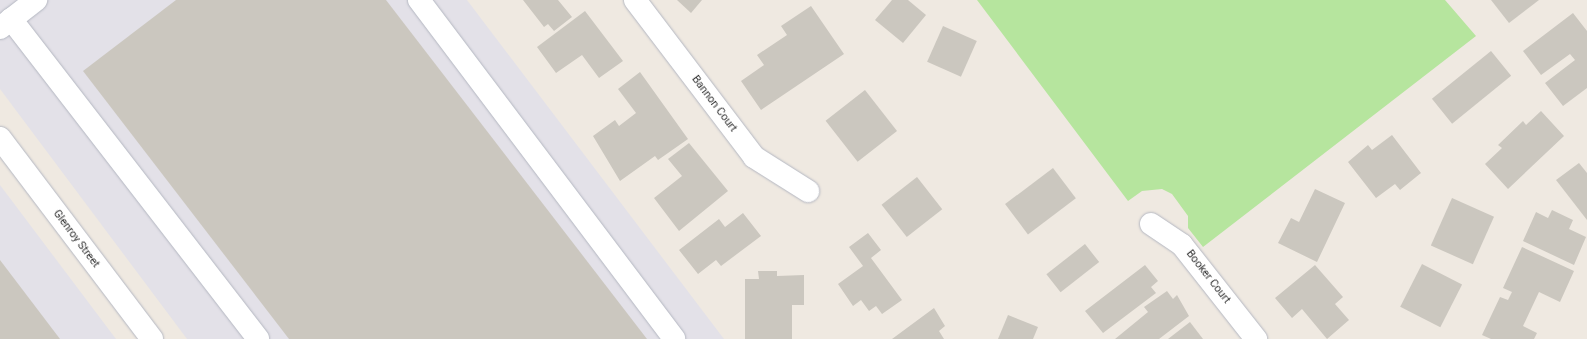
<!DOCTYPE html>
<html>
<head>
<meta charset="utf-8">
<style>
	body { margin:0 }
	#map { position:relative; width:1587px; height:339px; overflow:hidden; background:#efe9e1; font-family:Roboto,sans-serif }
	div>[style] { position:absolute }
	.industrial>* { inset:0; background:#e3e1e8 }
	.green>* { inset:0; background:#b6e59e }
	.building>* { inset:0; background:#cbc7bf; transform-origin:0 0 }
	.roads { filter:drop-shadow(0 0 1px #b4b7c1) drop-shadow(0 0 1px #b4b7c1) }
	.minor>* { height:22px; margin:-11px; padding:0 11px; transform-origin:11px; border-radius:11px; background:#fff }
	span { translate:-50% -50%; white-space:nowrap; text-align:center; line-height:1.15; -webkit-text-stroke:3px #fff; paint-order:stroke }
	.street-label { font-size:11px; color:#2e2e2e }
</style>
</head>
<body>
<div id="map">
	<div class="industrial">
		<i style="clip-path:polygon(0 0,467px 0,724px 339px,187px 339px,0 89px)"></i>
		<i style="clip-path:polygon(0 185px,116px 339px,0 339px)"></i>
	</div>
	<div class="green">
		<i style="clip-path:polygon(977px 0,1445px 0,1476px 36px,1203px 247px,1188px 228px,1188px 216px,1172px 194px,1162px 189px,1142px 191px,1128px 201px)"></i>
	</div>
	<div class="building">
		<i style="clip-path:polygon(176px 0,386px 0,647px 339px,289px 339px,83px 71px)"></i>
		<i style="clip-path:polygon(523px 0,558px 0,572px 17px,554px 31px,548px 24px,544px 27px)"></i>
		<i style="clip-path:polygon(677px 0,702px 0,691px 13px)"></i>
		<i style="clip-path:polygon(892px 0,908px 0,926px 15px,903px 43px,875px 20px)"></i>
		<i style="clip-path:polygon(1491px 0,1539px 0,1509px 23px)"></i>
		<i style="clip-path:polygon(811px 6px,844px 54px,761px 110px,741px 81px,764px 65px,757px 55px,787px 35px,781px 26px)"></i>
		<i style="clip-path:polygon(585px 11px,623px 61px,599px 78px,582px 55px,556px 73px,537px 47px)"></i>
		<i style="clip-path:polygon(1573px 13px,1587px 31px,1587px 88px,1563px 106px,1545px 83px,1575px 60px,1570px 54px,1541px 75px,1523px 51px)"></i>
		<i style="left:943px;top:26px;width:37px;height:39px;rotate:24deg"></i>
		<i style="left:1491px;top:51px;width:32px;height:76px;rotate:51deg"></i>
		<i style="clip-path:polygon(640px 72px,688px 139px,658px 160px,655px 156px,620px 181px,593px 136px,615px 120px,619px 126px,636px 113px,618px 89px)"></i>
		<i style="left:865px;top:90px;width:52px;height:50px;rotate:52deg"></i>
		<i style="clip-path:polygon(1541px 111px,1564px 136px,1508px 189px,1485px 164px,1502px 148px,1498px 145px,1523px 121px,1526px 125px)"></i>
		<i style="clip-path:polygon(1392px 135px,1421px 173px,1400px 190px,1395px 184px,1376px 198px,1348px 162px,1368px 145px,1372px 150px)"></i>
		<i style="clip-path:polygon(689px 143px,728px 191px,679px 231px,654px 198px,682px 176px,668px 159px)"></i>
		<i style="clip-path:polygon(1579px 163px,1587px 173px,1587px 220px,1556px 180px)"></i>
		<i style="left:1053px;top:168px;width:38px;height:60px;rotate:53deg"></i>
		<i style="left:917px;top:177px;width:41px;height:45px;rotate:52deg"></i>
		<i style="clip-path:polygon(1315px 189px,1345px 203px,1317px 262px,1278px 243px,1291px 218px,1299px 222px)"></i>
		<i style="left:1452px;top:198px;width:46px;height:52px;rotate:24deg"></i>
		<i style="clip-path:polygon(1552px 210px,1573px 220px,1569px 229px,1586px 237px,1574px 265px,1523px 241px,1536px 212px,1548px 218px)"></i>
		<i style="clip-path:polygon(743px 213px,761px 236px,721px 266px,716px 260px,698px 274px,679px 250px,719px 219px,725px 227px)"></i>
		<i style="clip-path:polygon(868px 233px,881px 250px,871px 258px,902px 300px,882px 314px,876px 306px,869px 311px,861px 300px,853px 306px,838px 284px,863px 266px,849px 247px)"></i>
		<i style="left:1085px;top:244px;width:23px;height:49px;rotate:52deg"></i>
		<i style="clip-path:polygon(1522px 247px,1574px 271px,1560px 302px,1539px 292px,1523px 326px,1537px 333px,1534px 339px,1491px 339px,1482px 335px,1500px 297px,1508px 300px,1512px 292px,1503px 288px)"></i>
		<i style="clip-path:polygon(0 260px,60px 339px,0 339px)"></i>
		<i style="left:1422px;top:264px;width:45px;height:48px;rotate:27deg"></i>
		<i style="clip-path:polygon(1145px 265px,1158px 281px,1151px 287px,1156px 293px,1103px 333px,1085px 311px)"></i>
		<i style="clip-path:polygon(1315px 265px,1343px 297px,1335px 304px,1349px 320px,1327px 339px,1302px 309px,1292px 318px,1275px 298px)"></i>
		<i style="clip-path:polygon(758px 271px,777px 271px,777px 276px,804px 275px,804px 305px,792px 305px,792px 339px,745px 339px,745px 279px,759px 279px)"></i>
		<i style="clip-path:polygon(1167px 291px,1173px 299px,1177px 295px,1189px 316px,1159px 339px,1115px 339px,1148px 312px,1144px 307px)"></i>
		<i style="clip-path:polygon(934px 308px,945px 326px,939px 331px,944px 339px,892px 339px)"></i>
		<i style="clip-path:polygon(1008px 315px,1038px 327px,1033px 339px,998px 339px)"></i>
		<i style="clip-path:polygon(1190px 322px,1203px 339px,1168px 339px)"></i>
	</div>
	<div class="roads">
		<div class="minor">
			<i style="left:419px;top:0;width:424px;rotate:53deg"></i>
			<i style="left:635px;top:0;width:197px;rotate:52.8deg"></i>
			<i style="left:754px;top:157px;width:64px;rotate:32.2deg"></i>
			<i style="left:11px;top:19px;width:404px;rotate:52.3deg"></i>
			<i style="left:0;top:28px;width:46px;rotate:-37.9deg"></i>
			<i style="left:0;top:138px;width:252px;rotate:52.9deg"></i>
			<i style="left:1151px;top:224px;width:37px;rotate:34deg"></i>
			<i style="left:1182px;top:245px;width:120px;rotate:51.8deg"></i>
		</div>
	</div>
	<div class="street-label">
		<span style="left:714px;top:104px;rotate:53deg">Bannon Court</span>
		<span style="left:76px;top:239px;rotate:53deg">Glenroy Street</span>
		<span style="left:1208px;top:277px;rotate:52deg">Booker Court</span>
	</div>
</div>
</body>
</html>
